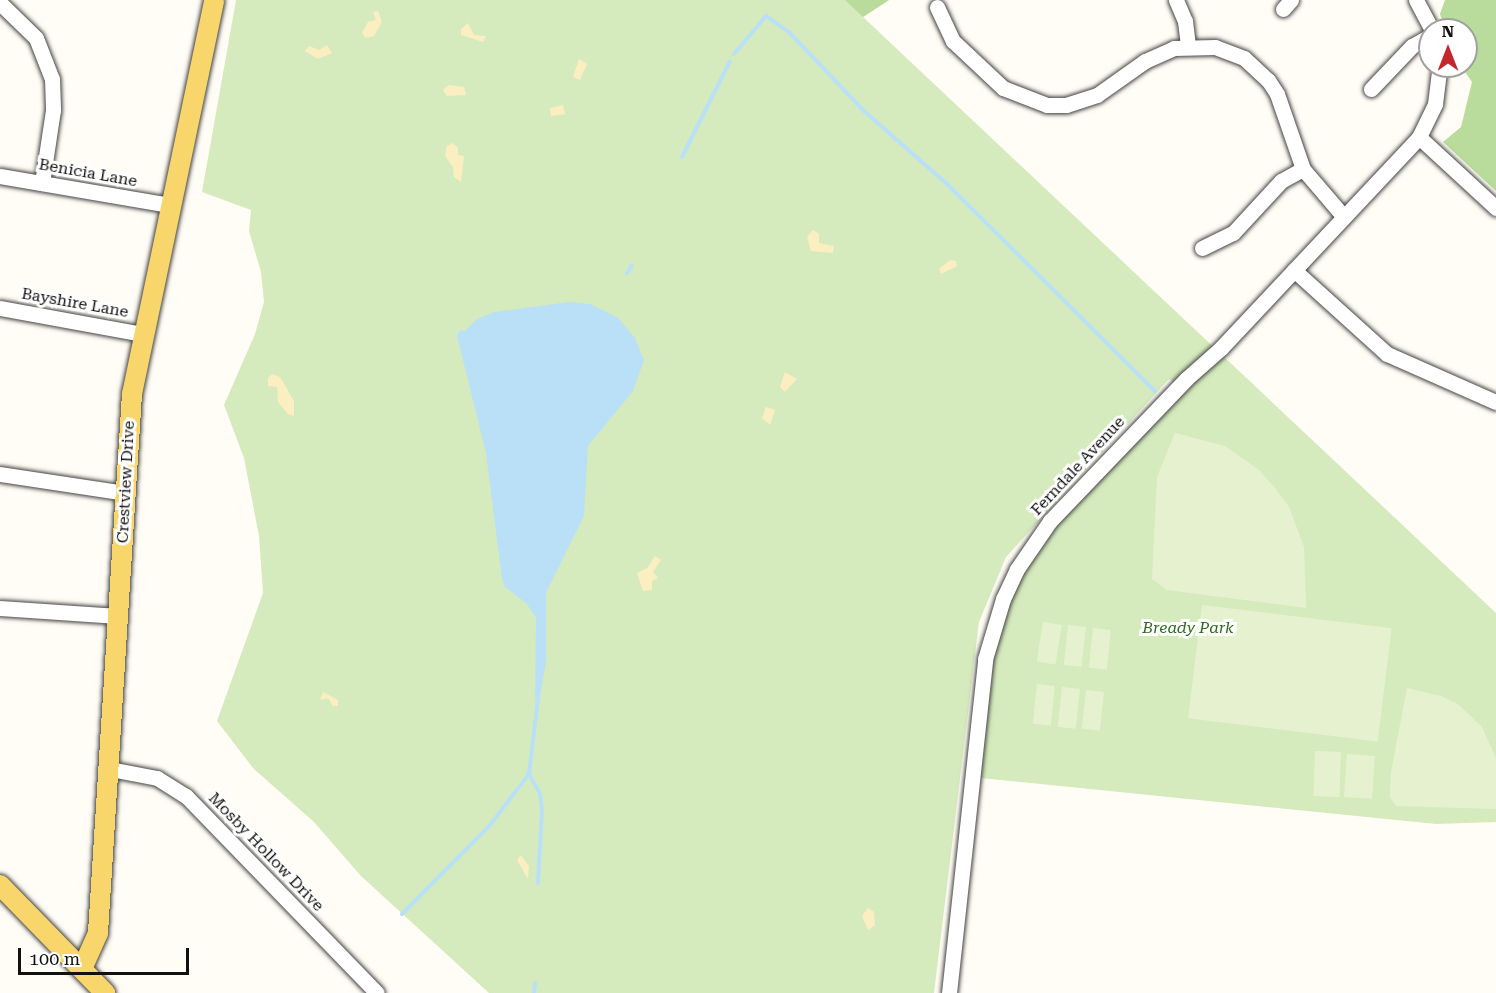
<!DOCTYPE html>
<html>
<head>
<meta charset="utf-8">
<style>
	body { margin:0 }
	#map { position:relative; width:1496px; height:993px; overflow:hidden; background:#fffdf5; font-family:"Roboto Serif",serif }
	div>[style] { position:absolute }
	.green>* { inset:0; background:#d5ebbd }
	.forest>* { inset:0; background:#b9dc9c }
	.sand>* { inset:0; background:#fbeec1 }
	.pitch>* { inset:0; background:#e6f2cf; transform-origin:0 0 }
	.water>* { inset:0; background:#b9e0f7 }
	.stream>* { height:4px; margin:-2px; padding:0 2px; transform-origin:2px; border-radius:2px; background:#b9e0f7 }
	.roads { filter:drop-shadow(0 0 2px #444) drop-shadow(0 0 2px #444) }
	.minor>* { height:15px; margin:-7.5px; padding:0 7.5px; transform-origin:7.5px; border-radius:7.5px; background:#fff }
	.major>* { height:20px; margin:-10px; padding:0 10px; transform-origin:10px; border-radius:10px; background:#f9d66b }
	span { translate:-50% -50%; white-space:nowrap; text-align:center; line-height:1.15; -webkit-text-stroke:6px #fff; paint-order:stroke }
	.street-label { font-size:16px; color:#111 }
	.park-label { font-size:16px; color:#2f6b1f; font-style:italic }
	.north { position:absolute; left:1418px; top:18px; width:60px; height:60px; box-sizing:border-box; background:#fff; border:2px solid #a0a0a0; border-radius:50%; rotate:0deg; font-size:16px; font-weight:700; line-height:24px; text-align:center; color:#111 }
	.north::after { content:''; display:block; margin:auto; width:21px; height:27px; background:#c4262e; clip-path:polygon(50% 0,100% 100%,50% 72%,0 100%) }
	.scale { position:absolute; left:18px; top:948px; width:171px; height:27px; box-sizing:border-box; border:3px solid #111; border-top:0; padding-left:8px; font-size:18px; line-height:21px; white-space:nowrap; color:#111; -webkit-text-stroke:4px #fff; paint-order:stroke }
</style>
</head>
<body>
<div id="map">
	<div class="green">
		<i style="clip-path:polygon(236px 0,889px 0,863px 17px,1496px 613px,1496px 822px,1436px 824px,971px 777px,985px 659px,1020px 564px,1179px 385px,1169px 379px,1006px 557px,979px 622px,934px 993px,489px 993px,361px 876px,314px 822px,253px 768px,217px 721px,263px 593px,259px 536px,244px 458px,224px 405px,255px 334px,264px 302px,261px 272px,249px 231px,251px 210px,202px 192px)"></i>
	</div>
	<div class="forest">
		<i style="clip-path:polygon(845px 0,889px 0,863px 17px)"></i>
		<i style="clip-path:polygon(1445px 0,1496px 0,1496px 191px,1443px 142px,1461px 127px,1472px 82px,1461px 66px,1466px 66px,1466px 30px,1446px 30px,1440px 14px)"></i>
	</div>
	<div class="sand">
		<i style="clip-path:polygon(378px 11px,382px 22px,374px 36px,366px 38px,362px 33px,368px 22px,376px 20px,373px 12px)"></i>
		<i style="clip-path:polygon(468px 23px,474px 35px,486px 36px,483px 42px,461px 35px,461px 29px)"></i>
		<i style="clip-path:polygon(327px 45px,332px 53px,318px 59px,305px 51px,309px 46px,319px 50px)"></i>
		<i style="clip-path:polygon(579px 59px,587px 64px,580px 80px,573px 77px)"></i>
		<i style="clip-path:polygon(449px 85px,464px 87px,466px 95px,447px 96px,443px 90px)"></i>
		<i style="clip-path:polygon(563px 105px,565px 114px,551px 116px,550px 108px)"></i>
		<i style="clip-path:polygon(453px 143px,458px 148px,458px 155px,464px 156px,461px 182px,454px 177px,453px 167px,445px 156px,447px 146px)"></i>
		<i style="clip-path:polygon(813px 230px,819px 234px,819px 243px,834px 246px,833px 253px,811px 251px,807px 237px)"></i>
		<i style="clip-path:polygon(950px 260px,956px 261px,957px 266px,941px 274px,939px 269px)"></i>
		<i style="clip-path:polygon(785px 372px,797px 379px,785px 392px,780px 387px)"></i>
		<i style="clip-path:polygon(272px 374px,280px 377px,294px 401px,294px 416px,288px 414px,278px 402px,277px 387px,268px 386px,268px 378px)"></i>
		<i style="clip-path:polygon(766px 407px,775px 410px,770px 425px,762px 418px)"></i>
		<i style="clip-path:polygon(655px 556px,661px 560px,653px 572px,658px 578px,652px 581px,652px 590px,643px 591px,637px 573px,647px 568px)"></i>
		<i style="clip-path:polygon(323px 692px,338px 700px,338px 706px,333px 706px,328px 698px,320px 700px)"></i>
		<i style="clip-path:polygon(521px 855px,529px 866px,528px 879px,517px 860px)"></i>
		<i style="clip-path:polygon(868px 908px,874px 912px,875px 925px,868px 930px,862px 916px)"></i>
	</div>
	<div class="pitch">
		<i style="clip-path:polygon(1175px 433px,1225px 446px,1259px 470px,1275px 488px,1289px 507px,1304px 547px,1306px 608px,1167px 590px,1152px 579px,1157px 477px)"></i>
		<i style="left:1202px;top:605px;width:191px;height:114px;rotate:7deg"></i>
		<i style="left:1043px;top:622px;width:19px;height:40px;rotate:9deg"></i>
		<i style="left:1068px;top:625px;width:18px;height:40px;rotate:6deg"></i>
		<i style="left:1093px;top:628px;width:18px;height:40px;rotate:6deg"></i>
		<i style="left:1037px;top:684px;width:18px;height:40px;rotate:6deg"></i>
		<i style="left:1062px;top:687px;width:18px;height:40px;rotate:6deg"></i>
		<i style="clip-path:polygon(1407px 688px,1441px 696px,1458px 704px,1482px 727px,1496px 758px,1496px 809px,1396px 806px,1390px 797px,1391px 772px)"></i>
		<i style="left:1086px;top:690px;width:18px;height:39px;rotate:6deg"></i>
		<i style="left:1315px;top:751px;width:26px;height:45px;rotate:2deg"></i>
		<i style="left:1347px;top:754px;width:28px;height:43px;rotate:4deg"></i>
	</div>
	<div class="water">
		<i style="clip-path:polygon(569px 302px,590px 304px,617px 317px,635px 338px,644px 360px,633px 391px,588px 446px,584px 516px,546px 593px,546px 662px,540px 697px,535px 699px,536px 617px,526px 603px,505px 587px,502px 579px,486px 453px,457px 336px,460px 330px,465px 331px,477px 319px,494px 312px)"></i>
	</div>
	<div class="stream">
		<i style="left:734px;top:54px;width:50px;rotate:-49.9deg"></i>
		<i style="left:766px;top:16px;width:28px;rotate:35deg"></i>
		<i style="left:789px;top:32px;width:109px;rotate:46.5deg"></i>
		<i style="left:864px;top:111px;width:109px;rotate:41.3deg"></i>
		<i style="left:946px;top:183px;width:295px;rotate:44.9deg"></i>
		<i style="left:682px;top:157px;width:107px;rotate:-63.4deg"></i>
		<i style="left:627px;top:273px;width:9px;rotate:-58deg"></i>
		<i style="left:529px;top:774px;width:23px;rotate:61deg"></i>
		<i style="left:540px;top:794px;width:17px;rotate:83deg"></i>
		<i style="left:542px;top:811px;width:72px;rotate:93.2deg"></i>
		<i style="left:402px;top:914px;width:125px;rotate:-45.3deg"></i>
		<i style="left:490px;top:825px;width:64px;rotate:-52.6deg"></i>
		<i style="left:529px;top:774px;width:77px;rotate:-83.2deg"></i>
		<i style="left:534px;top:993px;width:10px;rotate:-84deg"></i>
	</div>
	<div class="roads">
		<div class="minor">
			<i style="left:1176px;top:0;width:23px;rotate:67deg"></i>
			<i style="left:1185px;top:21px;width:24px;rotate:83deg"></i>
			<i style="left:1416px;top:0;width:34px;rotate:62deg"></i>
			<i style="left:0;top:3px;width:50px;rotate:44.2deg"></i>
			<i style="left:36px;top:38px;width:44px;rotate:68.7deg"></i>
			<i style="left:52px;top:79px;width:31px;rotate:88deg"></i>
			<i style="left:53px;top:110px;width:74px;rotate:98.6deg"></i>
			<i style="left:937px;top:7px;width:38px;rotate:65deg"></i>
			<i style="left:953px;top:41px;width:69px;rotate:43.2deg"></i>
			<i style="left:1003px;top:88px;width:47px;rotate:21.1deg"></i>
			<i style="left:1047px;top:105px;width:19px"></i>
			<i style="left:1066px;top:105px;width:33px;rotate:-18deg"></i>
			<i style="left:1097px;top:95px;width:59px;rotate:-35.3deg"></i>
			<i style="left:1145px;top:61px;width:32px;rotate:-24deg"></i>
			<i style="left:1174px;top:48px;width:41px;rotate:-1.4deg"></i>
			<i style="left:1215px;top:47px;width:31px;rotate:21deg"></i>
			<i style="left:1244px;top:58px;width:33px;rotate:43deg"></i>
			<i style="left:1268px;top:80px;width:17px;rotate:57deg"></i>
			<i style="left:1277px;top:94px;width:79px;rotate:70.9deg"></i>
			<i style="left:1303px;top:169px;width:63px;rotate:49.5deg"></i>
			<i style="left:1283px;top:9px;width:12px;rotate:-48deg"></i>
			<i style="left:1371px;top:89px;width:59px;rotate:-46.4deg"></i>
			<i style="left:1412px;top:46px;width:21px;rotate:-29deg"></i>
			<i style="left:1419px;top:137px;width:105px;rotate:42.7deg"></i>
			<i style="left:0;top:176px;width:172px;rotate:9.7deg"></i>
			<i style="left:1202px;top:248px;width:34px;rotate:-26deg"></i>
			<i style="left:1233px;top:233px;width:71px;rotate:-47.3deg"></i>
			<i style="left:1281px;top:181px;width:25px;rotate:-29deg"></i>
			<i style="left:1294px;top:270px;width:125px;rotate:42.1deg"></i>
			<i style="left:1387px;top:354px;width:119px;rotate:23.8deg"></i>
			<i style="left:0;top:308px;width:145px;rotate:10.3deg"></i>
			<i style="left:0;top:474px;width:127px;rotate:8.6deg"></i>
			<i style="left:0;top:608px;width:118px;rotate:3.9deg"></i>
			<i style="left:110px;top:769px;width:48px;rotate:10.8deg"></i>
			<i style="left:157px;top:778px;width:34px;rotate:32deg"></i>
			<i style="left:186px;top:796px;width:274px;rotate:45.9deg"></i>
			<i style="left:949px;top:993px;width:336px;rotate:-83.8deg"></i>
			<i style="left:985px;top:659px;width:63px;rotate:-73.3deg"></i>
			<i style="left:1003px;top:599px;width:33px;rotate:-65deg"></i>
			<i style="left:1017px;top:569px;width:58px;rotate:-55.5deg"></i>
			<i style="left:1050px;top:521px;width:197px;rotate:-46.2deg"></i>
			<i style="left:1186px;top:379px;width:47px;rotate:-41.5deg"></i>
			<i style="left:1221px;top:348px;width:289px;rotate:-46.8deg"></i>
			<i style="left:1419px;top:137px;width:37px;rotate:-64deg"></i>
			<i style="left:1435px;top:104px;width:38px;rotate:-83deg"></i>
		</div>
		<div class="major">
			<i style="left:0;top:885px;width:151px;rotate:45.8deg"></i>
			<i style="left:82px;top:969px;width:39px;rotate:-66deg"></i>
			<i style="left:98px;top:933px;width:540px;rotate:-86.39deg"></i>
			<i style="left:132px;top:394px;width:402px;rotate:-78.2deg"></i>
		</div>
	</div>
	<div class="street-label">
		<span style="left:88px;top:173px;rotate:10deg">Benicia Lane</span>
		<span style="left:75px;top:303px;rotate:10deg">Bayshire Lane</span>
		<span style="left:1078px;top:466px;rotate:-47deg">Ferndale Avenue</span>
		<span style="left:126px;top:482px;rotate:-87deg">Crestview Drive</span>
		<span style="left:266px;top:852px;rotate:46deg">Mosby Hollow Drive</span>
	</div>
	<div class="park-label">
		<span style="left:1188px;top:628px">Bready Park</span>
	</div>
	<div class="north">N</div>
	<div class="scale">100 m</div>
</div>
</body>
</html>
